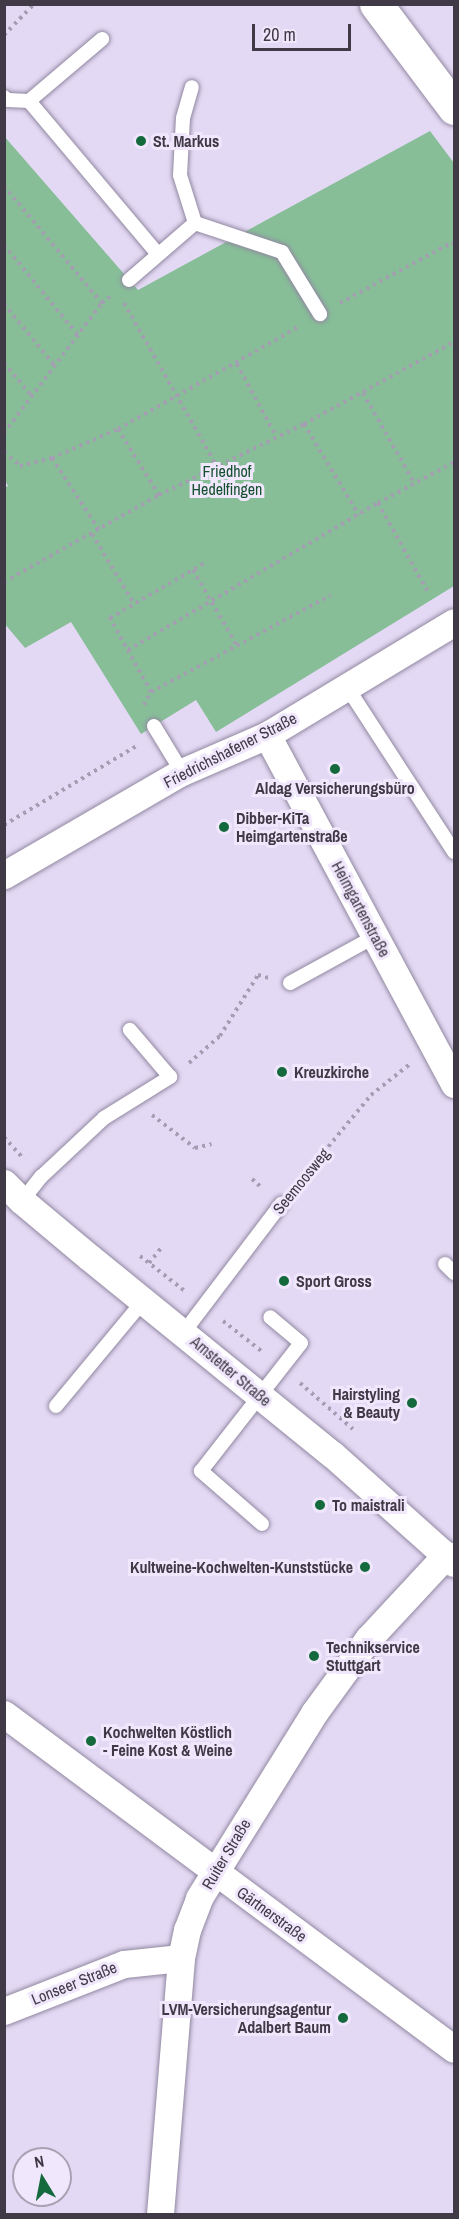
<!DOCTYPE html>
<html>
<head>
<meta charset="utf-8">
<style>
	body { margin:0 }
	#map { position:relative; width:459px; height:2219px; overflow:hidden; background:#e3d9f4; font-family:"Archivo Narrow",sans-serif }
	div>[style] { position:absolute }
	.green>* { inset:0; background:#87be98 }
	.path>* { height:4px; margin-top:-2px; transform-origin:0; background:repeating-linear-gradient(90deg,#a59db2 0 3px,transparent 0 7.5px) }
	.roads { filter:drop-shadow(0 0 2px #9288a1) drop-shadow(0 0 2px #9288a1) }
	.lane>* { height:14px; margin:-7px; padding:0 7px; transform-origin:7px; border-radius:7px; background:#fff }
	.street>* { height:27px; margin:-13.5px; padding:0 13.5px; transform-origin:13.5px; border-radius:13.5px; background:#fff }
	.highway>* { height:33px; margin:-16.5px; padding:0 16.5px; transform-origin:16.5px; border-radius:16.5px; background:#fff }
	.dots>* { width:16px; height:16px; translate:-50% -50%; box-sizing:border-box; border:3px solid #f0e7fd; border-radius:50% }
	span { translate:-50% -50%; white-space:nowrap; text-align:center; line-height:1.15; -webkit-text-stroke:6px #f0e7fd; paint-order:stroke }
	.poi-label { font-size:16px; color:#3f3a45; font-weight:700 }
	.left { translate:0 -50%; text-align:left }
	.right { translate:-100% -50%; text-align:right }
	.park-label { font-size:16px; color:#154f2e }
	.street-label { font-size:16px; color:#3f3a45 }
	.frame { position:absolute; inset:0; border:6px solid #3f3a45; pointer-events:none }
	.north { position:absolute; left:12px; top:2147px; width:60px; height:60px; box-sizing:border-box; background:#f0e7fd; border:2px solid #a9a2b3; border-radius:50%; rotate:350deg; font-size:16px; font-weight:700; line-height:24px; text-align:center; color:#3f3a45 }
	.north::after { content:''; display:block; margin:auto; width:21px; height:27px; background:#146a3c; clip-path:polygon(50% 0,100% 100%,50% 72%,0 100%) }
	.scale { position:absolute; left:252px; top:24px; width:99px; height:27px; box-sizing:border-box; border:3px solid #3f3a45; border-top:0; padding-left:8px; font-size:18px; line-height:21px; white-space:nowrap; color:#3f3a45; -webkit-text-stroke:4px #f0e7fd; paint-order:stroke }
</style>
</head>
<body>
<div id="map">
	<div class="green">
		<i style="clip-path:polygon(430px 131px,454px 163px,454px 586px,216px 732px,196px 700px,141px 734px,71px 622px,25px 648px,4px 623px,4px 488px,8px 486px,4px 479px,4px 136px,138px 290px)"></i>
	</div>
	<div class="path">
		<i style="left:4px;top:35px;width:43px;rotate:-45.9deg"></i>
		<i style="left:4px;top:186px;width:153px;rotate:50.1deg"></i>
		<i style="left:4px;top:245px;width:117px;rotate:50.6deg"></i>
		<i style="left:124px;top:303px;width:189px;rotate:60.4deg"></i>
		<i style="left:340px;top:303px;width:128px;rotate:-28.4deg"></i>
		<i style="left:453px;top:242px;width:3px;rotate:72deg"></i>
		<i style="left:4px;top:304px;width:80px;rotate:50.6deg"></i>
		<i style="left:4px;top:363px;width:43px;rotate:49.7deg"></i>
		<i style="left:237px;top:364px;width:82px;rotate:61.6deg"></i>
		<i style="left:363px;top:393px;width:105px;rotate:60.3deg"></i>
		<i style="left:304px;top:424px;width:106px;rotate:58.9deg"></i>
		<i style="left:118px;top:429px;width:78px;rotate:58.2deg"></i>
		<i style="left:4px;top:433px;width:163px;rotate:-53deg"></i>
		<i style="left:102px;top:303px;width:14px;rotate:-39deg"></i>
		<i style="left:4px;top:452px;width:21px;rotate:41deg"></i>
		<i style="left:20px;top:466px;width:33px;rotate:-14deg"></i>
		<i style="left:52px;top:458px;width:72px;rotate:-23.7deg"></i>
		<i style="left:118px;top:429px;width:209px;rotate:-29.5deg"></i>
		<i style="left:52px;top:458px;width:86px;rotate:56.9deg"></i>
		<i style="left:378px;top:503px;width:104px;rotate:60.7deg"></i>
		<i style="left:92px;top:534px;width:82px;rotate:59deg"></i>
		<i style="left:193px;top:570px;width:88px;rotate:59.9deg"></i>
		<i style="left:4px;top:582px;width:178px;rotate:-29.3deg"></i>
		<i style="left:159px;top:495px;width:161px;rotate:-26.1deg"></i>
		<i style="left:304px;top:424px;width:171px;rotate:-28.7deg"></i>
		<i style="left:128px;top:650px;width:290px;rotate:-30.5deg"></i>
		<i style="left:378px;top:503px;width:86px;rotate:-28.3deg"></i>
		<i style="left:151px;top:692px;width:204px;rotate:-28.3deg"></i>
		<i style="left:144px;top:705px;width:15px;rotate:-62deg"></i>
		<i style="left:151px;top:692px;width:85px;rotate:-119deg"></i>
		<i style="left:110px;top:618px;width:110px;rotate:-30.1deg"></i>
		<i style="left:4px;top:825px;width:156px;rotate:-30.8deg"></i>
		<i style="left:189px;top:1063px;width:41px;rotate:-41.1deg"></i>
		<i style="left:220px;top:1036px;width:72px;rotate:-58.1deg"></i>
		<i style="left:258px;top:975px;width:11px;rotate:15deg"></i>
		<i style="left:152px;top:1115px;width:54px;rotate:37.5deg"></i>
		<i style="left:195px;top:1148px;width:17px;rotate:-13deg"></i>
		<i style="left:4px;top:1137px;width:30px;rotate:48deg"></i>
		<i style="left:252px;top:1179px;width:15px;rotate:42deg"></i>
		<i style="left:295px;top:1187px;width:119px;rotate:-50.4deg"></i>
		<i style="left:371px;top:1095px;width:50px;rotate:-38.5deg"></i>
		<i style="left:140px;top:1256px;width:58px;rotate:38deg"></i>
		<i style="left:149px;top:1263px;width:19px;rotate:-51deg"></i>
		<i style="left:223px;top:1321px;width:52px;rotate:38deg"></i>
		<i style="left:300px;top:1383px;width:70px;rotate:41deg"></i>
	</div>
	<div class="roads">
		<div class="lane">
			<i style="left:4px;top:97px;width:5px;rotate:37deg"></i>
			<i style="left:8px;top:100px;width:21px;rotate:3deg"></i>
			<i style="left:29px;top:101px;width:96px;rotate:-40.3deg"></i>
			<i style="left:29px;top:101px;width:200px;rotate:49.9deg"></i>
			<i style="left:195px;top:223px;width:92px;rotate:18.4deg"></i>
			<i style="left:282px;top:252px;width:73px;rotate:58.5deg"></i>
			<i style="left:129px;top:280px;width:87px;rotate:-40.8deg"></i>
			<i style="left:195px;top:223px;width:50px;rotate:-107.4deg"></i>
			<i style="left:180px;top:175px;width:57px;rotate:-87deg"></i>
			<i style="left:183px;top:118px;width:32px;rotate:-74deg"></i>
			<i style="left:347px;top:687px;width:197px;rotate:57deg"></i>
			<i style="left:154px;top:726px;width:54px;rotate:58.7deg"></i>
			<i style="left:290px;top:983px;width:98px;rotate:-28.7deg"></i>
			<i style="left:22px;top:1201px;width:31px;rotate:-52deg"></i>
			<i style="left:41px;top:1177px;width:86px;rotate:-43.1deg"></i>
			<i style="left:104px;top:1118px;width:78px;rotate:-31.8deg"></i>
			<i style="left:170px;top:1077px;width:62px;rotate:-130.4deg"></i>
			<i style="left:445px;top:1264px;width:13px;rotate:45deg"></i>
			<i style="left:184px;top:1332px;width:161px;rotate:-52.8deg"></i>
			<i style="left:56px;top:1406px;width:138px;rotate:-50.3deg"></i>
			<i style="left:262px;top:1524px;width:81px;rotate:-139deg"></i>
			<i style="left:201px;top:1471px;width:162px;rotate:-52deg"></i>
			<i style="left:301px;top:1343px;width:40px;rotate:-140deg"></i>
		</div>
		<div class="street">
			<i style="left:267px;top:735px;width:396px;rotate:61.8deg"></i>
			<i style="left:4px;top:875px;width:206px;rotate:-30.1deg"></i>
			<i style="left:182px;top:772px;width:93px;rotate:-23.5deg"></i>
			<i style="left:267px;top:735px;width:218px;rotate:-31.1deg"></i>
			<i style="left:4px;top:1183px;width:25px;rotate:45deg"></i>
			<i style="left:22px;top:1201px;width:87px;rotate:39.9deg"></i>
			<i style="left:89px;top:1257px;width:314px;rotate:39.1deg"></i>
			<i style="left:333px;top:1455px;width:162px;rotate:41.8deg"></i>
			<i style="left:4px;top:1714px;width:561px;rotate:36.67deg"></i>
			<i style="left:4px;top:2011px;width:129px;rotate:-21.4deg"></i>
			<i style="left:124px;top:1964px;width:57px;rotate:-6deg"></i>
			<i style="left:160px;top:2214px;width:257px;rotate:-85.3deg"></i>
			<i style="left:181px;top:1958px;width:29px;rotate:-78deg"></i>
			<i style="left:187px;top:1930px;width:34px;rotate:-69deg"></i>
			<i style="left:199px;top:1898px;width:218px;rotate:-58.1deg"></i>
			<i style="left:314px;top:1713px;width:92px;rotate:-53.9deg"></i>
			<i style="left:368px;top:1639px;width:115px;rotate:-47.1deg"></i>
		</div>
		<div class="highway">
			<i style="left:376px;top:4px;width:130px;rotate:53.1deg"></i>
		</div>
	</div>
	<div class="dots">
		<i style="left:141px;top:141px;background:#146a3c"></i>
		<i style="left:335px;top:769px;background:#146a3c"></i>
		<i style="left:224px;top:827px;background:#146a3c"></i>
		<i style="left:282px;top:1072px;background:#146a3c"></i>
		<i style="left:284px;top:1281px;background:#146a3c"></i>
		<i style="left:412px;top:1403px;background:#146a3c"></i>
		<i style="left:320px;top:1505px;background:#146a3c"></i>
		<i style="left:365px;top:1567px;background:#146a3c"></i>
		<i style="left:314px;top:1656px;background:#146a3c"></i>
		<i style="left:91px;top:1741px;background:#146a3c"></i>
		<i style="left:343px;top:2018px;background:#146a3c"></i>
	</div>
	<div class="poi-label">
		<span class="left" style="left:153px;top:141px">St. Markus</span>
		<span style="left:335px;top:788px">Aldag Versicherungsbüro</span>
		<span class="left" style="left:236px;top:827px">Dibber-KiTa<br>Heimgartenstraße</span>
		<span class="left" style="left:294px;top:1072px">Kreuzkirche</span>
		<span class="left" style="left:296px;top:1281px">Sport Gross</span>
		<span class="right" style="left:400px;top:1403px">Hairstyling<br>&amp; Beauty</span>
		<span class="left" style="left:332px;top:1505px">To maistrali</span>
		<span class="right" style="left:353px;top:1567px">Kultweine-Kochwelten-Kunststücke</span>
		<span class="left" style="left:326px;top:1656px">Technikservice<br>Stuttgart</span>
		<span class="left" style="left:103px;top:1741px">Kochwelten Köstlich<br>- Feine Kost &amp; Weine</span>
		<span class="right" style="left:331px;top:2018px">LVM-Versicherungsagentur<br>Adalbert Baum</span>
	</div>
	<div class="park-label">
		<span style="left:227px;top:480px">Friedhof<br>Hedelfingen</span>
	</div>
	<div class="street-label">
		<span style="left:230px;top:750px;rotate:-27deg">Friedrichshafener Straße</span>
		<span style="left:361px;top:909px;rotate:62deg">Heimgartenstraße</span>
		<span style="left:301px;top:1181px;rotate:-51deg">Seemoosweg</span>
		<span style="left:231px;top:1371px;rotate:40deg">Amstetter Straße</span>
		<span style="left:226px;top:1854px;rotate:-59deg">Ruiter Straße</span>
		<span style="left:272px;top:1914px;rotate:36deg">Gärtnerstraße</span>
		<span style="left:74px;top:1983px;rotate:-22deg">Lonseer Straße</span>
	</div>
	<div class="frame"></div>
	<div class="north">N</div>
	<div class="scale">20 m</div>
</div>
</body>
</html>
